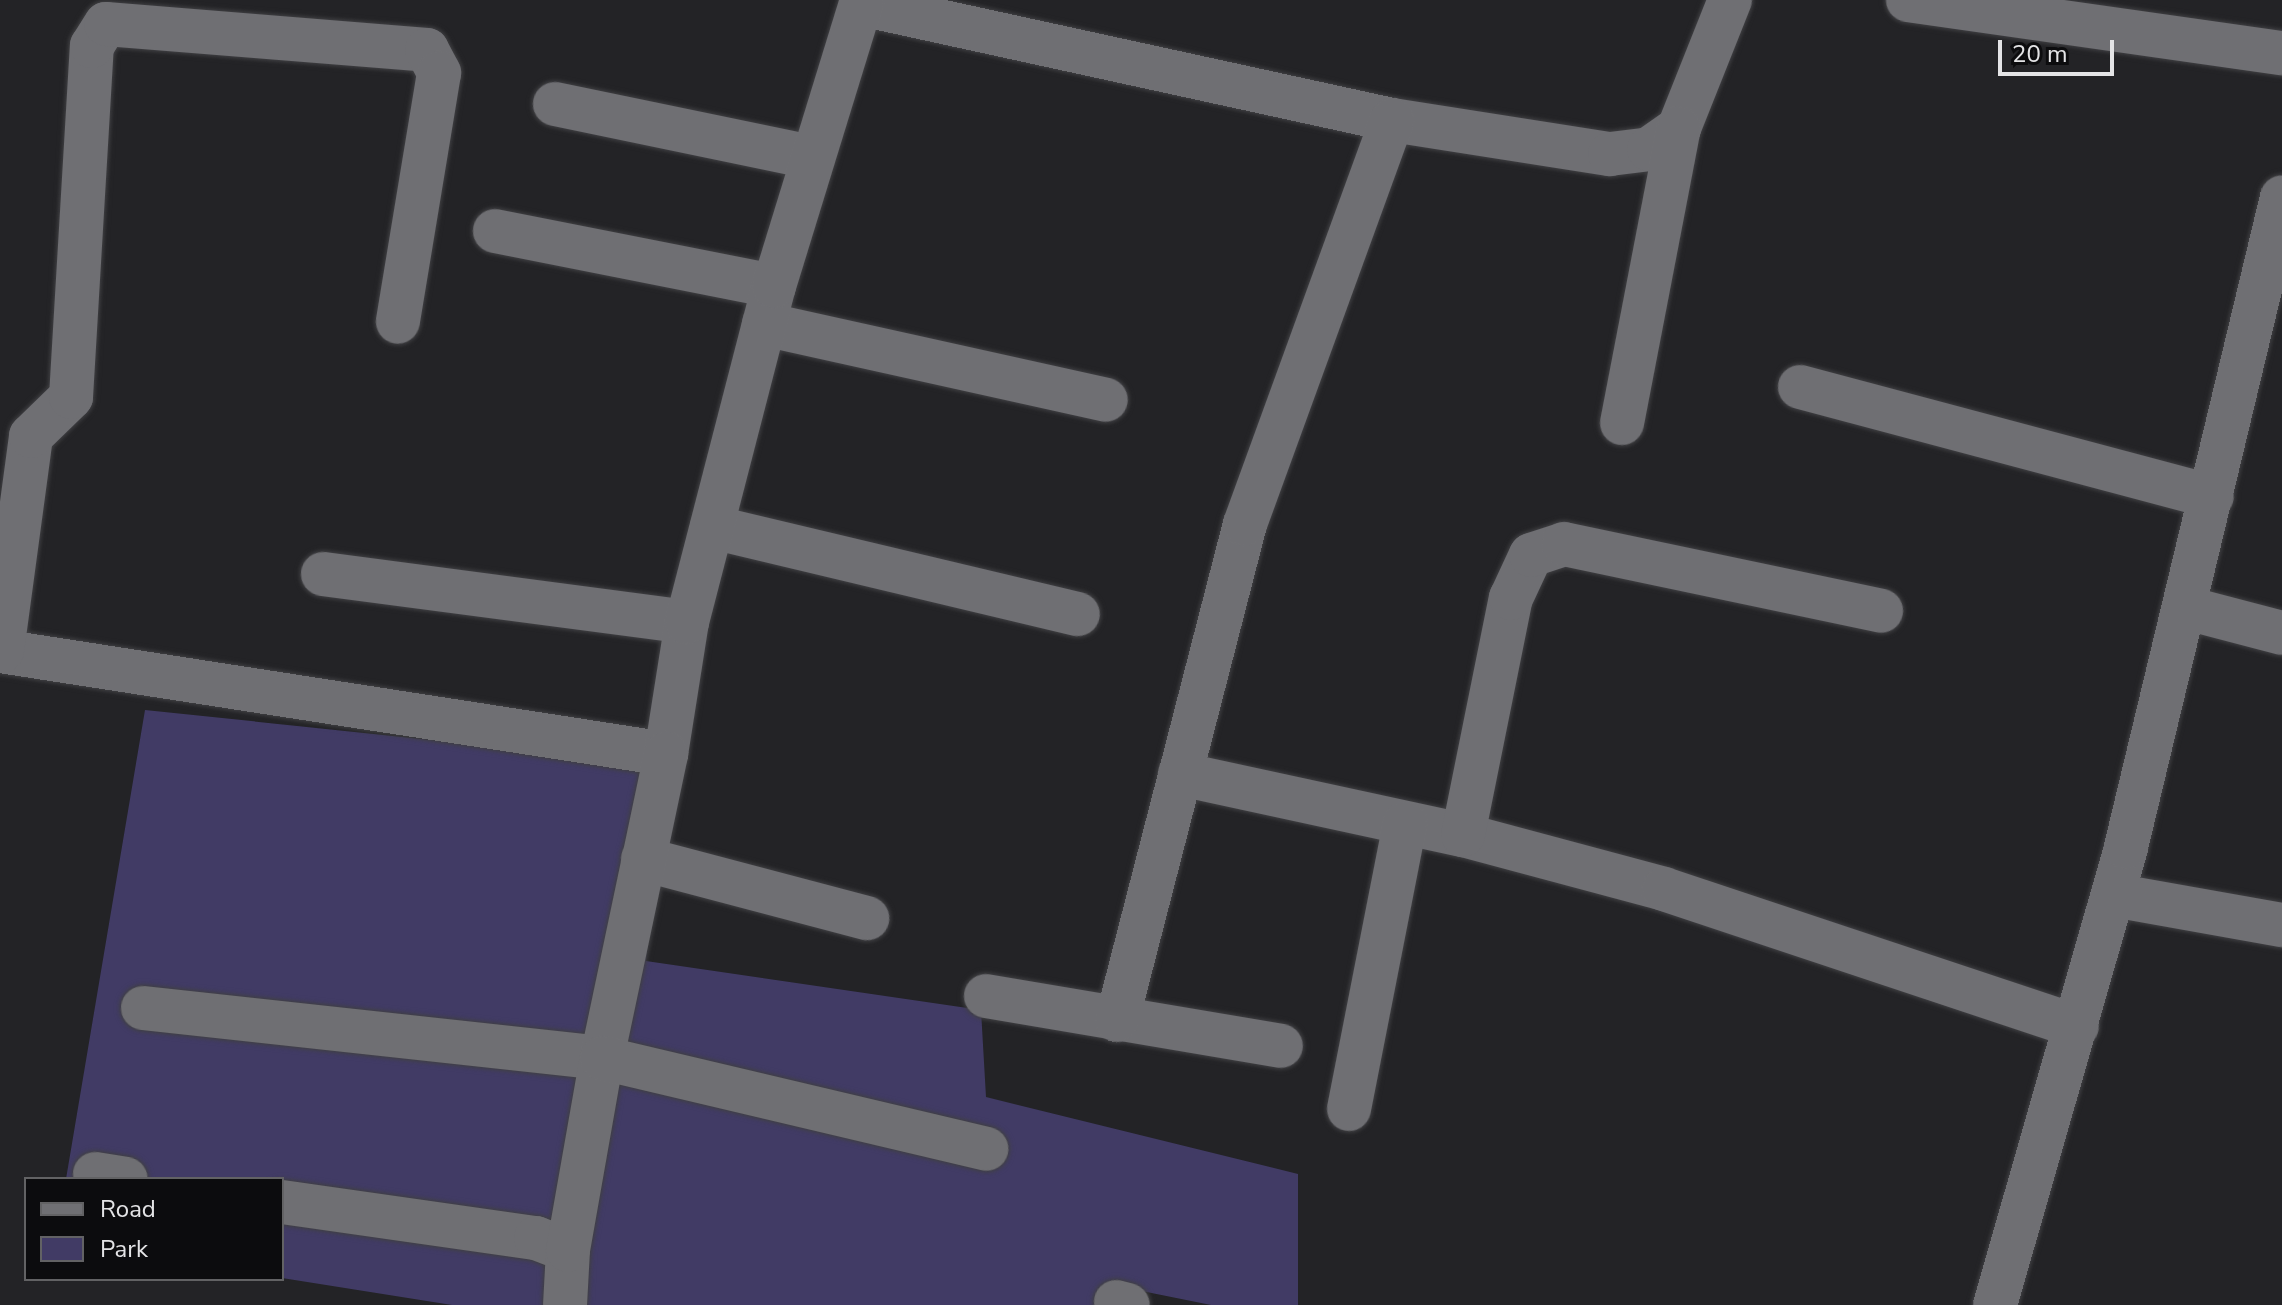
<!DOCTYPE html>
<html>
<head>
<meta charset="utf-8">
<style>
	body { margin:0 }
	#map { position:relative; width:2282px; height:1305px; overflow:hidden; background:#232326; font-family:"Nunito Sans",sans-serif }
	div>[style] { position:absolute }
	.green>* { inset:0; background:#413b65 }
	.roads { filter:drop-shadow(0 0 2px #404043) drop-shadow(0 0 2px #404043) }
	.minor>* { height:44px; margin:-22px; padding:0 22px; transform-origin:22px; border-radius:22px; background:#6f6f73 }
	span { translate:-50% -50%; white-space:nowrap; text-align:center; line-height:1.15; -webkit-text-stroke:6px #0c0c0e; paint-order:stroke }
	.legend { position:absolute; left:24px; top:1177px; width:260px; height:104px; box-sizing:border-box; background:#0c0c0e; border:2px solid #626264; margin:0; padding:10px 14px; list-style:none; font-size:24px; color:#e4e4e6 }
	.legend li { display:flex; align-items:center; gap:16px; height:40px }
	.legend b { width:40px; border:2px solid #626264 }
	.scale { position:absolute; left:1998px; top:40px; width:116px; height:36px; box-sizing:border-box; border:4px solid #e4e4e6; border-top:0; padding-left:10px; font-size:24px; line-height:28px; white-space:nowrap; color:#e4e4e6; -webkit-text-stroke:6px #0c0c0e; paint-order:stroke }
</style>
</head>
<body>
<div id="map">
	<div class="green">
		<i style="clip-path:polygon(145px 710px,661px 764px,646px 961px,981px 1010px,986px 1097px,1298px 1174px,1298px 1305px,1211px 1305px,1107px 1284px,1104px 1305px,452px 1305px,282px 1278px,282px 1179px,66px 1179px)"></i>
	</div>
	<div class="roads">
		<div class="minor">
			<i style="left:1908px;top:0;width:378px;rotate:8.1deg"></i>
			<i style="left:861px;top:4px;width:544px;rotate:12.32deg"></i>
			<i style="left:1392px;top:120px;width:221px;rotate:8.9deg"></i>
			<i style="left:1610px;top:154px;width:39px;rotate:-7deg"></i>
			<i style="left:1649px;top:149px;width:37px;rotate:-35deg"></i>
			<i style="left:1679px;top:128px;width:138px;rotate:-68.3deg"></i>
			<i style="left:555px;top:104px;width:262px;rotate:11.7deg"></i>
			<i style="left:495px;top:231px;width:284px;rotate:11.2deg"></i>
			<i style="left:764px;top:324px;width:350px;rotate:12.5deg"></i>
			<i style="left:1800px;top:387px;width:426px;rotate:14.9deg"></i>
			<i style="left:1622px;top:423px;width:300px;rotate:-79.1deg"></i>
			<i style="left:712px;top:527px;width:376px;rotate:13.4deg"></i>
			<i style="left:323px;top:574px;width:367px;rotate:7.5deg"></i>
			<i style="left:2187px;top:608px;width:98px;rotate:14.7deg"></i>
			<i style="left:0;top:651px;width:674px;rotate:8.79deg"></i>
			<i style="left:666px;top:754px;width:134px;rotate:-81deg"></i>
			<i style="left:687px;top:622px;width:347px;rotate:-75.5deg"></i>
			<i style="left:774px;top:286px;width:299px;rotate:-72.9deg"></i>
			<i style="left:2px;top:651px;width:217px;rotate:-82.3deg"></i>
			<i style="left:31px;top:436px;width:56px;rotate:-44.3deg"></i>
			<i style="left:71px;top:397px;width:352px;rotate:-86.6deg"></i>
			<i style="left:92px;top:46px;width:26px;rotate:-58deg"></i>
			<i style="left:106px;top:24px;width:322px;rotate:4.6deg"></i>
			<i style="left:427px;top:50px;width:26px;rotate:62deg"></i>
			<i style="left:439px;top:73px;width:252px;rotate:99.4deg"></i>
			<i style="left:1180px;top:774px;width:289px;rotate:12.2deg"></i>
			<i style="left:1463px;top:835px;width:208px;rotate:15deg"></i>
			<i style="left:1664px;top:889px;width:435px;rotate:18.4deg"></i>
			<i style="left:1463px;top:835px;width:242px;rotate:-78.6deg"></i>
			<i style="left:1511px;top:598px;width:47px;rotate:-65.1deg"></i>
			<i style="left:1531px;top:555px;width:35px;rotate:-18deg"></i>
			<i style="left:1564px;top:544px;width:324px;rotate:11.9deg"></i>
			<i style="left:643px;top:859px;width:232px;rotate:14.8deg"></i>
			<i style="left:2113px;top:895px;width:172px;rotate:10.1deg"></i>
			<i style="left:986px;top:996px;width:299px;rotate:9.6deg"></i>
			<i style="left:143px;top:1008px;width:462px;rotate:6.2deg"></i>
			<i style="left:602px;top:1058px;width:311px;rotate:-78.1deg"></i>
			<i style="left:1117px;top:1020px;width:512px;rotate:-75.53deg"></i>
			<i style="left:1245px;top:524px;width:430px;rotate:-70deg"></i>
			<i style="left:1349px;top:1109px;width:291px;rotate:-78.9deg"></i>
			<i style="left:95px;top:1174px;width:31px;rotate:9deg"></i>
			<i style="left:282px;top:1202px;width:257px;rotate:8.1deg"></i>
			<i style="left:536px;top:1238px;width:34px;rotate:21deg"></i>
			<i style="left:568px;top:1250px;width:55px;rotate:93.1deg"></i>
			<i style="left:568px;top:1250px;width:195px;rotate:-80deg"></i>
			<i style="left:602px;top:1058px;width:395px;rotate:13.3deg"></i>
			<i style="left:1116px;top:1302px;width:12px;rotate:14deg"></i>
			<i style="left:1995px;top:1305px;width:476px;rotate:-74deg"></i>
			<i style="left:2126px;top:847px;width:668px;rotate:-76.5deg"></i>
		</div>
	</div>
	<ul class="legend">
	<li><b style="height:10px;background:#6f6f73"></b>Road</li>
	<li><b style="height:22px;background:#413b65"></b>Park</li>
	</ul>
	<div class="scale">20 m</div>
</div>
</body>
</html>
